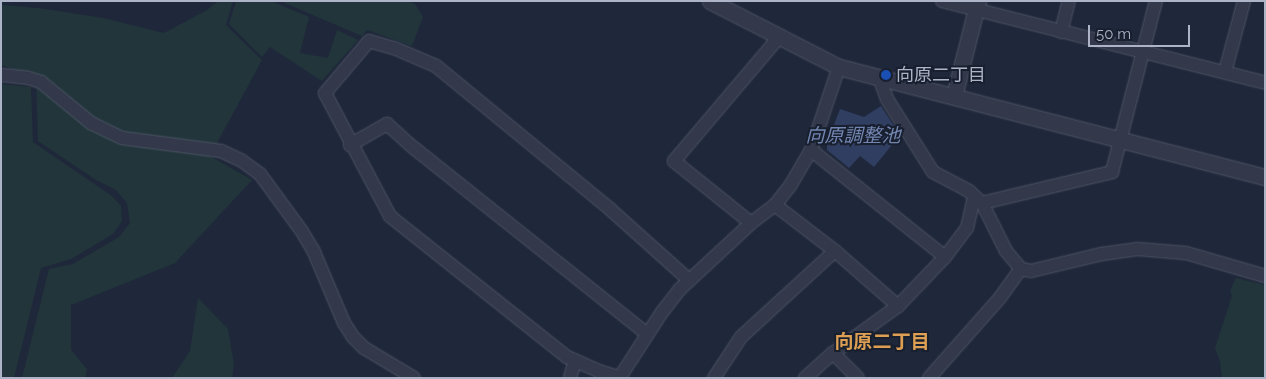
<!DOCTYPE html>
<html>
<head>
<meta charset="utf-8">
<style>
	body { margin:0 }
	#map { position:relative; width:1266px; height:379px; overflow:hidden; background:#1f273a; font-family:Raleway,"Noto Sans JP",sans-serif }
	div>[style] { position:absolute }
	.green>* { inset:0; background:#21353b }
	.water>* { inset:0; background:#2f3e61 }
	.roads { filter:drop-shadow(0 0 1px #4d5465) drop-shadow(0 0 1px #4d5465) }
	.minor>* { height:12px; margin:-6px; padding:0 6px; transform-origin:6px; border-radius:6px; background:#33394a }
	.tertiary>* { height:15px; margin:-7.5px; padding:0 7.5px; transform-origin:7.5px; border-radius:7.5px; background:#33394a }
	.dots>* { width:14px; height:14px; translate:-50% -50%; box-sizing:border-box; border:2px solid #181f2e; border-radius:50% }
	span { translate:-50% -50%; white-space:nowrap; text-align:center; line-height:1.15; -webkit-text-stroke:4px #181f2e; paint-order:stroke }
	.poi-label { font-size:18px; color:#adb4c7 }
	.left { translate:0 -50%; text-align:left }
	.water-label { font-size:19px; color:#7386b2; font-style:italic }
	.neighbourhood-label { font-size:19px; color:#dc9f53; font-weight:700 }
	.frame { position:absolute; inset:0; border:2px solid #adb4c7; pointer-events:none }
	.scale { position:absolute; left:1088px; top:25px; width:102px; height:22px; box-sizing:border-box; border:2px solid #adb4c7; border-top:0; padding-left:6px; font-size:15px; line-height:18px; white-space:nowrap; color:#adb4c7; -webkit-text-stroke:4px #181f2e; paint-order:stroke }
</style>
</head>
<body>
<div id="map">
	<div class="green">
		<i style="clip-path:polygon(218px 1px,233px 1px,226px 25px,262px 60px,210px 156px,252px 180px,175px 263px,71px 305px,71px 350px,87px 369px,85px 378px,22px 378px,49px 269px,73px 264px,119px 237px,130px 223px,127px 203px,116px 190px,96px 180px,38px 141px,36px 78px,1px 65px,1px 5px,38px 8px,103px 18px,164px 33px,207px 10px)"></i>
		<i style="clip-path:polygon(236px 1px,271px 1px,309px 17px,300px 53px,328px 58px,337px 30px,358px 40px,322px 81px,270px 47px,262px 57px,229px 24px)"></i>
		<i style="clip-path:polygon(280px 1px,406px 1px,415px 4px,423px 17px,412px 46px,367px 30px,362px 36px)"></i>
		<i style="clip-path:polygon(1px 84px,31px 87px,33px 142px,112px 196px,121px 206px,122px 221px,113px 234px,71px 259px,41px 268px,14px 378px,1px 378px)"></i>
		<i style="clip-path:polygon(1236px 278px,1265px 285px,1265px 378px,1222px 378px,1220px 361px,1215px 348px,1232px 296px,1230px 290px)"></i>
		<i style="clip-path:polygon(198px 298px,228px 329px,234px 365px,232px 378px,172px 378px,190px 351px)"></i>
	</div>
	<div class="water">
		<i style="clip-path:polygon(881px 106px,900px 135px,874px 167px,860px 156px,849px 168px,827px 150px,827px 143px,840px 109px,864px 117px)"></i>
	</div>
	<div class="roads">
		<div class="minor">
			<i style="left:942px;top:1px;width:333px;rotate:14.2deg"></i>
			<i style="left:1061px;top:32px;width:32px;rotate:-76deg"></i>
			<i style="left:1225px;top:72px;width:73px;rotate:-75deg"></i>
			<i style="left:1px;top:75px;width:27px;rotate:6deg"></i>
			<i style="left:28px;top:78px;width:14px;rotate:17deg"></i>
			<i style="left:41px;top:82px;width:65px;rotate:39.4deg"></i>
			<i style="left:91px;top:123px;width:34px;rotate:26deg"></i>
			<i style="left:122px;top:138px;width:100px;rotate:7.5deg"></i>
			<i style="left:221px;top:151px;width:23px;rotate:25deg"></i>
			<i style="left:242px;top:161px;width:22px;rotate:36deg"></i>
			<i style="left:260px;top:174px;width:69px;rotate:53.8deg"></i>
			<i style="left:301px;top:230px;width:26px;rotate:59deg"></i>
			<i style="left:314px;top:252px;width:77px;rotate:67.1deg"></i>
			<i style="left:344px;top:323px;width:17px;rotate:57deg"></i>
			<i style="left:353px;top:337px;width:16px;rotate:45deg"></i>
			<i style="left:364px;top:348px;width:58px;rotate:31deg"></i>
			<i style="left:879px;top:77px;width:23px;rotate:70deg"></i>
			<i style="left:887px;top:99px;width:86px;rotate:57.8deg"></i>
			<i style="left:933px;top:172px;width:41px;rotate:27.8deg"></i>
			<i style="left:969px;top:191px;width:18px;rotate:43deg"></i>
			<i style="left:982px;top:203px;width:54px;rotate:63.4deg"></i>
			<i style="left:1006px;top:251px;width:23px;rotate:50deg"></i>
			<i style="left:1021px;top:269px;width:10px;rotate:11deg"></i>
			<i style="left:1031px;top:271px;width:73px;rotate:-13.5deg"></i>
			<i style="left:1102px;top:254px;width:35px;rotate:-8deg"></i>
			<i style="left:1137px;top:249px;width:49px;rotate:4.7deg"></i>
			<i style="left:1186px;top:253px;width:82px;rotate:16.2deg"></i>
			<i style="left:350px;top:145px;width:43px;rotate:-29.6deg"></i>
			<i style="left:387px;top:124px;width:36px;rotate:42deg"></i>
			<i style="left:414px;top:148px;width:298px;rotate:38.6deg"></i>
			<i style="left:811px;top:150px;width:171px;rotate:38.6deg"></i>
			<i style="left:982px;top:203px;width:134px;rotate:-13.4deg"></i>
			<i style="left:1112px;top:172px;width:177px;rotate:-75.6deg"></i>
			<i style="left:775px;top:205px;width:76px;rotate:37.5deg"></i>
			<i style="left:835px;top:251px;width:84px;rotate:41.1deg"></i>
			<i style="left:751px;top:223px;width:99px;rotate:-141.2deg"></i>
			<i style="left:674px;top:161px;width:162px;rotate:-49.7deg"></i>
			<i style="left:833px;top:353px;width:35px;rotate:45deg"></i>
			<i style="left:620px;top:377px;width:77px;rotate:-57.1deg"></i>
			<i style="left:662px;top:312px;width:28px;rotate:-52deg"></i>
			<i style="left:679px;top:290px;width:98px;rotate:-42.9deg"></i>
			<i style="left:751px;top:223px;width:30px;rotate:-37deg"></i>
			<i style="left:775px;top:205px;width:24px;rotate:-52deg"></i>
			<i style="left:790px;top:186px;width:42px;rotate:-59.7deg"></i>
			<i style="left:811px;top:150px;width:88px;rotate:-71.4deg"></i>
			<i style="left:570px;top:378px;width:18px;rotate:-74deg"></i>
			<i style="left:621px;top:378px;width:21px;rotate:-163deg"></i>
			<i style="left:601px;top:372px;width:37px;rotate:-156deg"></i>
			<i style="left:567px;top:357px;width:226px;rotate:-141.5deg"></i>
			<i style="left:390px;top:216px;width:139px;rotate:-117.9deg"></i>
			<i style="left:325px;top:93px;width:68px;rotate:-49.8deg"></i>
			<i style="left:369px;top:41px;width:26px;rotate:16deg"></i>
			<i style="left:394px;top:48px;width:46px;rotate:23.2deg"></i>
			<i style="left:436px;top:66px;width:227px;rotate:39.4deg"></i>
			<i style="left:611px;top:210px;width:103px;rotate:41.9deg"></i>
			<i style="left:714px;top:378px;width:49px;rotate:-56.6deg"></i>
			<i style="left:741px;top:337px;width:127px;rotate:-42.5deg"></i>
			<i style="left:805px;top:378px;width:38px;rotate:-42deg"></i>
			<i style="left:833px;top:353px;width:80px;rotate:-35.9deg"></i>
			<i style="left:898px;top:306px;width:68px;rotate:-46.2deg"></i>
			<i style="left:945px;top:257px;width:36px;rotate:-53deg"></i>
			<i style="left:967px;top:228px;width:31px;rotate:-77deg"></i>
			<i style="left:929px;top:378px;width:106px;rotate:-48.5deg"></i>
			<i style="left:999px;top:299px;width:37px;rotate:-54deg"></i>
		</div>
		<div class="tertiary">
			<i style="left:710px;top:1px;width:145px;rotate:27.1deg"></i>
			<i style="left:839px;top:67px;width:440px;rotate:14.5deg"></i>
			<i style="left:954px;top:96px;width:98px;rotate:-75.8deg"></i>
		</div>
	</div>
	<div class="dots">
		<i style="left:886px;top:75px;background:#1a4fb4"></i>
	</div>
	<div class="poi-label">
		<span class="left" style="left:896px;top:75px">向原二丁目</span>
	</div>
	<div class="water-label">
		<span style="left:853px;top:136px">向原調整池</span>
	</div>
	<div class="neighbourhood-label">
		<span style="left:882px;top:342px">向原二丁目</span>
	</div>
	<div class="frame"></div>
	<div class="scale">50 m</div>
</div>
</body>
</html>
